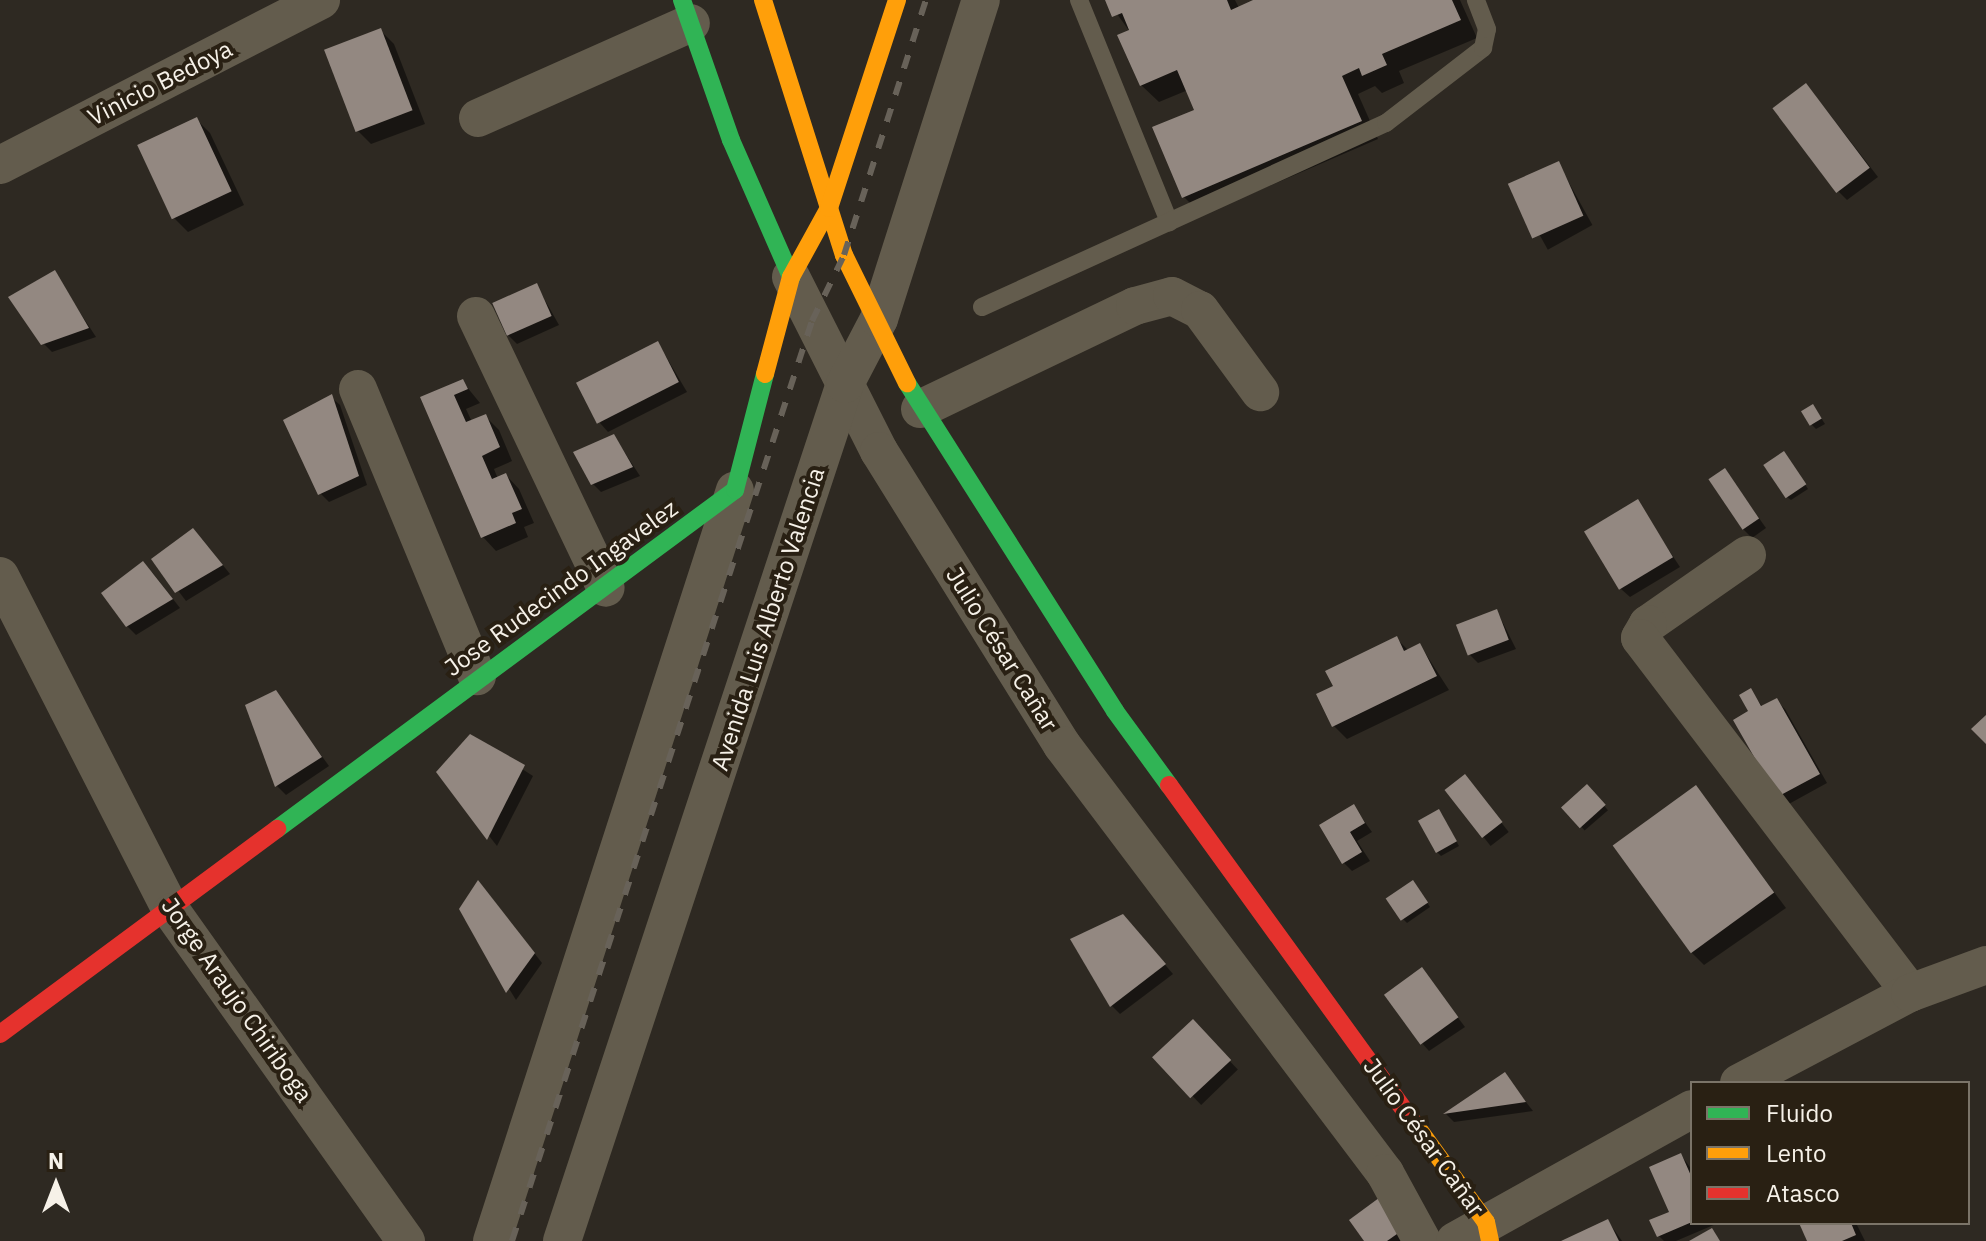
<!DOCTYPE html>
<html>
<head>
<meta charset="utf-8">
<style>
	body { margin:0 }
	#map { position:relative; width:1986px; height:1241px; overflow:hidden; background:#2e2922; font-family:"IBM Plex Sans",sans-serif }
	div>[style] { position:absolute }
	.shadow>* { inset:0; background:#0007; transform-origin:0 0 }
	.building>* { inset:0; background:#938881; transform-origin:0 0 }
	.lane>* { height:18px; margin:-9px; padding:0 9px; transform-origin:9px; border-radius:9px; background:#635c4d }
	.street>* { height:38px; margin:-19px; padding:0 19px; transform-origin:19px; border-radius:19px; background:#635c4d }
	.fast>* { height:18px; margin:-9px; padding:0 9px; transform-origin:9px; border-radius:9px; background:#30b455 }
	.slow>* { height:18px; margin:-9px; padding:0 9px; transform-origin:9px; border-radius:9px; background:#ff9f0a }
	.jam>* { height:18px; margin:-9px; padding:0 9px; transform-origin:9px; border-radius:9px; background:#e5322d }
	.rail>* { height:6px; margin-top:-3px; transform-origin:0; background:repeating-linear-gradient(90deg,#686259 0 14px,transparent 0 28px) }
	span { translate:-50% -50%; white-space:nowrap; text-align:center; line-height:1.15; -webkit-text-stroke:8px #292013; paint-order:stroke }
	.street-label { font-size:24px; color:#f6f1e8 }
	.legend { position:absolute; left:1690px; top:1081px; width:280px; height:144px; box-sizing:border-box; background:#292013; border:2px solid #7b7468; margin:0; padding:10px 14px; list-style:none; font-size:24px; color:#f6f1e8 }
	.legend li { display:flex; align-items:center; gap:16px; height:40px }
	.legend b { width:40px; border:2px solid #7b7468 }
	.north { position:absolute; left:16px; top:1145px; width:80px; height:80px; -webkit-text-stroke:6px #292013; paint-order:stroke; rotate:0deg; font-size:22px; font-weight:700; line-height:32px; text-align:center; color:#f6f1e8 }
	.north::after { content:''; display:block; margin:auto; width:28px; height:36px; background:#f6f1e8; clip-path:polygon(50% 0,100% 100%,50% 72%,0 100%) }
</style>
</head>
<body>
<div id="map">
	<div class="shadow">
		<i style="clip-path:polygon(1107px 0,1235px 0,1239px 8px,1258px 0,1460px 0,1477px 38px,1399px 71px,1404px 83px,1382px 93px,1375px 86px,1358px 94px,1378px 139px,1202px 215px,1184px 197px,1154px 128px,1197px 111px,1188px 90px,1159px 102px,1141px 85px,1130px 32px)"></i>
		<i style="clip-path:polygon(380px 30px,394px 44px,425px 124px,371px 144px,358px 131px)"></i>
		<i style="clip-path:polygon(1814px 94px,1878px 177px,1847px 200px,1838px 191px)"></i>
		<i style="clip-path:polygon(196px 119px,210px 133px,244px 205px,188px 232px,174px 218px)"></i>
		<i style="left:1558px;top:163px;width:71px;height:51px;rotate:61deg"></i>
		<i style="clip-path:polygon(54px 273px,96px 337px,52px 352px,43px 343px)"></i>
		<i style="clip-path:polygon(537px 286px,559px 325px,517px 344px,508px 335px)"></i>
		<i style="clip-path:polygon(658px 343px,687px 392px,608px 432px,600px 423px)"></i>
		<i style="clip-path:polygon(462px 381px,480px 403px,466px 409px,472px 422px,485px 416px,499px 430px,512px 461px,494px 469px,498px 479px,506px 475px,519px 489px,534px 523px,524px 527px,528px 537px,496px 551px,483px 537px,422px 398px)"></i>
		<i style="clip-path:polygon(331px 397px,340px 405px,367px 485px,329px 502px,320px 493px)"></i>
		<i style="clip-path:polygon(1816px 410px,1825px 424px,1816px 429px,1812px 425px)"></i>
		<i style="clip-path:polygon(614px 436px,640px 476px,601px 492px,592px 483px)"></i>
		<i style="clip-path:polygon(1787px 457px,1808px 489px,1791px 500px,1787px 497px)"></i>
		<i style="clip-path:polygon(1725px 470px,1766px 528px,1752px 538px,1743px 529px)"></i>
		<i style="clip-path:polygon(1637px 502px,1680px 567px,1630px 597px,1621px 589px)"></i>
		<i style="clip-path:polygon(202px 539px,230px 574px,186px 601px,154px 559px)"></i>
		<i style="clip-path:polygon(152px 572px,180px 608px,136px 635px,127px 626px)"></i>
		<i style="clip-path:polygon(1497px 611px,1516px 649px,1478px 663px,1469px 654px)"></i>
		<i style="clip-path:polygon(1396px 638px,1409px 651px,1420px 645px,1449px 690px,1347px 739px,1334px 726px,1336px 687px)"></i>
		<i style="clip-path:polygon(1750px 691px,1763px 707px,1776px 700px,1785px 709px,1827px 783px,1787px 805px,1778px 796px,1751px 712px)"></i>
		<i style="clip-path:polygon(276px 693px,329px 766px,286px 795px,277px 786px,247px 706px)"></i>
		<i style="clip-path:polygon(471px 736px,533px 776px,497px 846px,439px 772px)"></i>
		<i style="left:1465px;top:776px;width:71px;height:23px;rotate:52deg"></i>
		<i style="left:1587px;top:786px;width:32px;height:31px;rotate:49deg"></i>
		<i style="clip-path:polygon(1696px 787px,1786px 908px,1704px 965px,1690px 951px)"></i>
		<i style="clip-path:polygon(1354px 807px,1372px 832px,1357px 841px,1370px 861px,1352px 871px,1344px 863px)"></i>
		<i style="clip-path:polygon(1442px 815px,1459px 846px,1441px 856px,1437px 852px)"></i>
		<i style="clip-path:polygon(1416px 886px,1430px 907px,1407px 923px,1403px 919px)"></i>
		<i style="clip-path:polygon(486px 891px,542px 963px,516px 1000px,461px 910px)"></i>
		<i style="clip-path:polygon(1131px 925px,1173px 974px,1120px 1014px,1112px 1006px)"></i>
		<i style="clip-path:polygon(1422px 970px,1465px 1027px,1429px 1051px,1421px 1042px)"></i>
		<i style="left:1192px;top:1022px;width:66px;height:51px;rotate:46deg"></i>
		<i style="clip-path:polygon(1505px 1075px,1533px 1111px,1454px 1122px,1446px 1114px)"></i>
		<i style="clip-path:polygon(1681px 1155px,1692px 1170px,1692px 1223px,1716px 1224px,1676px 1241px,1664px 1241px,1659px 1236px,1671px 1213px)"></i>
		<i style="clip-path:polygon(1383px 1197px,1408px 1241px,1367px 1241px)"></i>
		<i style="clip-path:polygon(1608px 1221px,1622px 1241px,1566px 1241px)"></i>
		<i style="clip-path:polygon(1802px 1223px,1856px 1223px,1865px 1241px,1809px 1241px)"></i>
	</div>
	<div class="building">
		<i style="clip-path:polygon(1105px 0,1227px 0,1231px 10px,1253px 0,1452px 0,1461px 20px,1382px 54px,1387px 65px,1362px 76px,1359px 68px,1342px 76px,1362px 121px,1182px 198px,1152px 127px,1194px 110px,1177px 70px,1140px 86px,1117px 35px,1129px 30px,1122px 13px,1112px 17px)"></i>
		<i style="left:381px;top:28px;width:88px;height:61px;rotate:69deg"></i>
		<i style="left:1806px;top:83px;width:106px;height:42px;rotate:53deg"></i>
		<i style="left:197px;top:117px;width:82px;height:66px;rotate:65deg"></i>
		<i style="left:1559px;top:161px;width:60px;height:56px;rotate:66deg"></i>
		<i style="clip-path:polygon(55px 270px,89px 328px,41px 345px,8px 297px)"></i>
		<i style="left:537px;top:283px;width:36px;height:49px;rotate:66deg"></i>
		<i style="left:658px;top:341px;width:46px;height:92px;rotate:63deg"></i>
		<i style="clip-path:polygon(463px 379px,468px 389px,454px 395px,466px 422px,486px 414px,500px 447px,482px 456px,492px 479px,506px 473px,522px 509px,512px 513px,516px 523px,481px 538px,420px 397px)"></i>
		<i style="clip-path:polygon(332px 394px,359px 476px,318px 495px,283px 420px)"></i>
		<i style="left:1813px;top:404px;width:17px;height:14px;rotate:59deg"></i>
		<i style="clip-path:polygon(614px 434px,633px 467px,591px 485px,573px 452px)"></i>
		<i style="left:1784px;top:451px;width:40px;height:25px;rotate:56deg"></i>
		<i style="left:1725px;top:468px;width:61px;height:20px;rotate:56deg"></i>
		<i style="left:1638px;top:499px;width:68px;height:63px;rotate:59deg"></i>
		<i style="clip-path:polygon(193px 528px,223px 565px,175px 593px,151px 559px)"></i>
		<i style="clip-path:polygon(143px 561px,173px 599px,126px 627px,101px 593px)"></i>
		<i style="left:1497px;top:609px;width:33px;height:44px;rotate:69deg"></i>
		<i style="clip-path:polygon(1397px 636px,1404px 651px,1420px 643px,1437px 676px,1332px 727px,1316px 694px,1333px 686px,1325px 671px)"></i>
		<i style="clip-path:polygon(1751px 688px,1761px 706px,1777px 698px,1820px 774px,1777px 797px,1733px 720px,1748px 711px,1739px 695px)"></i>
		<i style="clip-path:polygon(276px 690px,322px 757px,275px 787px,245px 705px)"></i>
		<i style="clip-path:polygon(1986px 715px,1986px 744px,1971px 729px)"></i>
		<i style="clip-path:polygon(470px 734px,525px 765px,487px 840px,436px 772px)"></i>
		<i style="left:1465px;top:774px;width:61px;height:26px;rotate:52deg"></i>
		<i style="left:1587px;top:784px;width:28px;height:35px;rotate:48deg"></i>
		<i style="left:1696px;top:785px;width:133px;height:103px;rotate:54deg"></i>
		<i style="clip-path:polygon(1354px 804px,1365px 823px,1350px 832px,1362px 852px,1342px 864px,1319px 825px)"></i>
		<i style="left:1439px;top:809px;width:37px;height:24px;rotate:61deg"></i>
		<i style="clip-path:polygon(478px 880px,535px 953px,506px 993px,459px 909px)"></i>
		<i style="left:1413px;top:880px;width:27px;height:33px;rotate:56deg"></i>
		<i style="clip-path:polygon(1123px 914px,1166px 964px,1110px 1007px,1070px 939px)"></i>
		<i style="left:1422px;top:967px;width:62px;height:47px;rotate:54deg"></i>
		<i style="left:1193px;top:1019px;width:56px;height:56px;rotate:47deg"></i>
		<i style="clip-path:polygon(1505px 1072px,1526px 1102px,1443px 1114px)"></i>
		<i style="clip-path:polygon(1681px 1153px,1692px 1178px,1692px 1222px,1657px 1237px,1649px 1220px,1669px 1212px,1649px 1167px)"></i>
		<i style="clip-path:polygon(1383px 1195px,1407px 1227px,1387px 1241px,1364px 1241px,1349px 1220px)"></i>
		<i style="clip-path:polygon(1608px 1219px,1619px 1241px,1561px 1241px)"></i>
		<i style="clip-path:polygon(1799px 1223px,1851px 1223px,1856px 1235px,1842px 1241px,1807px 1241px)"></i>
		<i style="clip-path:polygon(1712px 1228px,1720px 1241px,1689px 1241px)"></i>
	</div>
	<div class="lane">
		<i style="left:1079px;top:0;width:240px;rotate:67.9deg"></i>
		<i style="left:982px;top:307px;width:444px;rotate:-24.5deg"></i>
		<i style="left:1386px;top:123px;width:123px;rotate:-37.7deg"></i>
		<i style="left:1483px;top:48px;width:19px;rotate:-78deg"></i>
		<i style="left:1487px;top:29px;width:31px;rotate:-111deg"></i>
	</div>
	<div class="street">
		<i style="left:478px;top:118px;width:233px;rotate:-24deg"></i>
		<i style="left:0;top:165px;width:361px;rotate:-27.2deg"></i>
		<i style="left:791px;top:277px;width:195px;rotate:63.2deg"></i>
		<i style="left:879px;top:451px;width:346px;rotate:58.1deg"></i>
		<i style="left:1062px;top:745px;width:536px;rotate:52.96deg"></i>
		<i style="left:1385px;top:1173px;width:77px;rotate:61.4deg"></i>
		<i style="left:476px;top:316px;width:301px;rotate:64.5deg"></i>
		<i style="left:358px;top:389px;width:311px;rotate:67.5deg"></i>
		<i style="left:920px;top:409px;width:238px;rotate:-25.6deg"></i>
		<i style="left:1135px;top:306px;width:38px;rotate:-15deg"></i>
		<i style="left:1172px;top:296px;width:31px;rotate:27deg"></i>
		<i style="left:1200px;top:310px;width:102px;rotate:53.8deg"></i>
		<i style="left:1747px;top:555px;width:121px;rotate:145.1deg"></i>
		<i style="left:1648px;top:624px;width:16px;rotate:120deg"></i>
		<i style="left:1640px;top:638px;width:446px;rotate:52.7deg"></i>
		<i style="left:0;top:576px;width:377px;rotate:62.9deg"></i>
		<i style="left:172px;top:912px;width:404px;rotate:54.6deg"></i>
		<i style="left:1739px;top:1083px;width:193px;rotate:-27.8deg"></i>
		<i style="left:1910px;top:993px;width:81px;rotate:-20.2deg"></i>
		<i style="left:492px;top:1241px;width:789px;rotate:-72.07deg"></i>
		<i style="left:562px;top:1241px;width:903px;rotate:-71.73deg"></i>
		<i style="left:845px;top:384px;width:73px;rotate:-62.4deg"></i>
		<i style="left:879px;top:319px;width:335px;rotate:-72.3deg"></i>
		<i style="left:1455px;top:1241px;width:271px;rotate:-29.1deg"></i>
	</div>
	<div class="fast">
		<i style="left:682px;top:0;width:148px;rotate:70.7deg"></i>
		<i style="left:731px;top:140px;width:150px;rotate:66.3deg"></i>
		<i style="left:907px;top:383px;width:388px;rotate:57.6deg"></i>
		<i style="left:1115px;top:711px;width:92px;rotate:53.9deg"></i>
		<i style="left:277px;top:829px;width:570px;rotate:-36.51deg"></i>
		<i style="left:735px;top:490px;width:120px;rotate:-75.5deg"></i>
	</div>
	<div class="slow">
		<i style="left:763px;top:0;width:268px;rotate:72.4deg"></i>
		<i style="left:844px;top:255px;width:143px;rotate:63.8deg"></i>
		<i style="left:765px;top:374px;width:100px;rotate:-75deg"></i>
		<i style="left:791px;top:277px;width:79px;rotate:-61.2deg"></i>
		<i style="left:829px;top:208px;width:219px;rotate:-71.9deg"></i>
		<i style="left:1414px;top:1123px;width:122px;rotate:54deg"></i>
		<i style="left:1486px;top:1222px;width:19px;rotate:78deg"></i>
	</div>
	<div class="jam">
		<i style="left:1169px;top:785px;width:417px;rotate:54.1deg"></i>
		<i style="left:0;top:1034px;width:345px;rotate:-36.5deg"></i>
	</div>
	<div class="rail">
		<i style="left:512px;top:1241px;width:968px;rotate:-71.94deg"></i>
		<i style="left:812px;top:321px;width:73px;rotate:-64.1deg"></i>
		<i style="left:844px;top:255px;width:268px;rotate:-72.2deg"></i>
	</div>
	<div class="street-label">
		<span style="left:160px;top:83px;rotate:-27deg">Vinicio Bedoya</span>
		<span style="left:561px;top:588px;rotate:-36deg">Jose Rudecindo Ingavelez</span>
		<span style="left:768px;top:619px;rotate:-72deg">Avenida Luis Alberto Valencia</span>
		<span style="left:1002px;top:649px;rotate:58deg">Julio César Cañar</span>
		<span style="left:237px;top:1000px;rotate:55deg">Jorge Araujo Chiriboga</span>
		<span style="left:1424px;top:1137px;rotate:54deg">Julio César Cañar</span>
	</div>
	<ul class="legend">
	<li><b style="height:10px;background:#30b455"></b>Fluido</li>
	<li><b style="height:10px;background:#ff9f0a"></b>Lento</li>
	<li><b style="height:10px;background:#e5322d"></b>Atasco</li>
	</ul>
	<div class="north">N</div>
</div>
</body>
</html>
